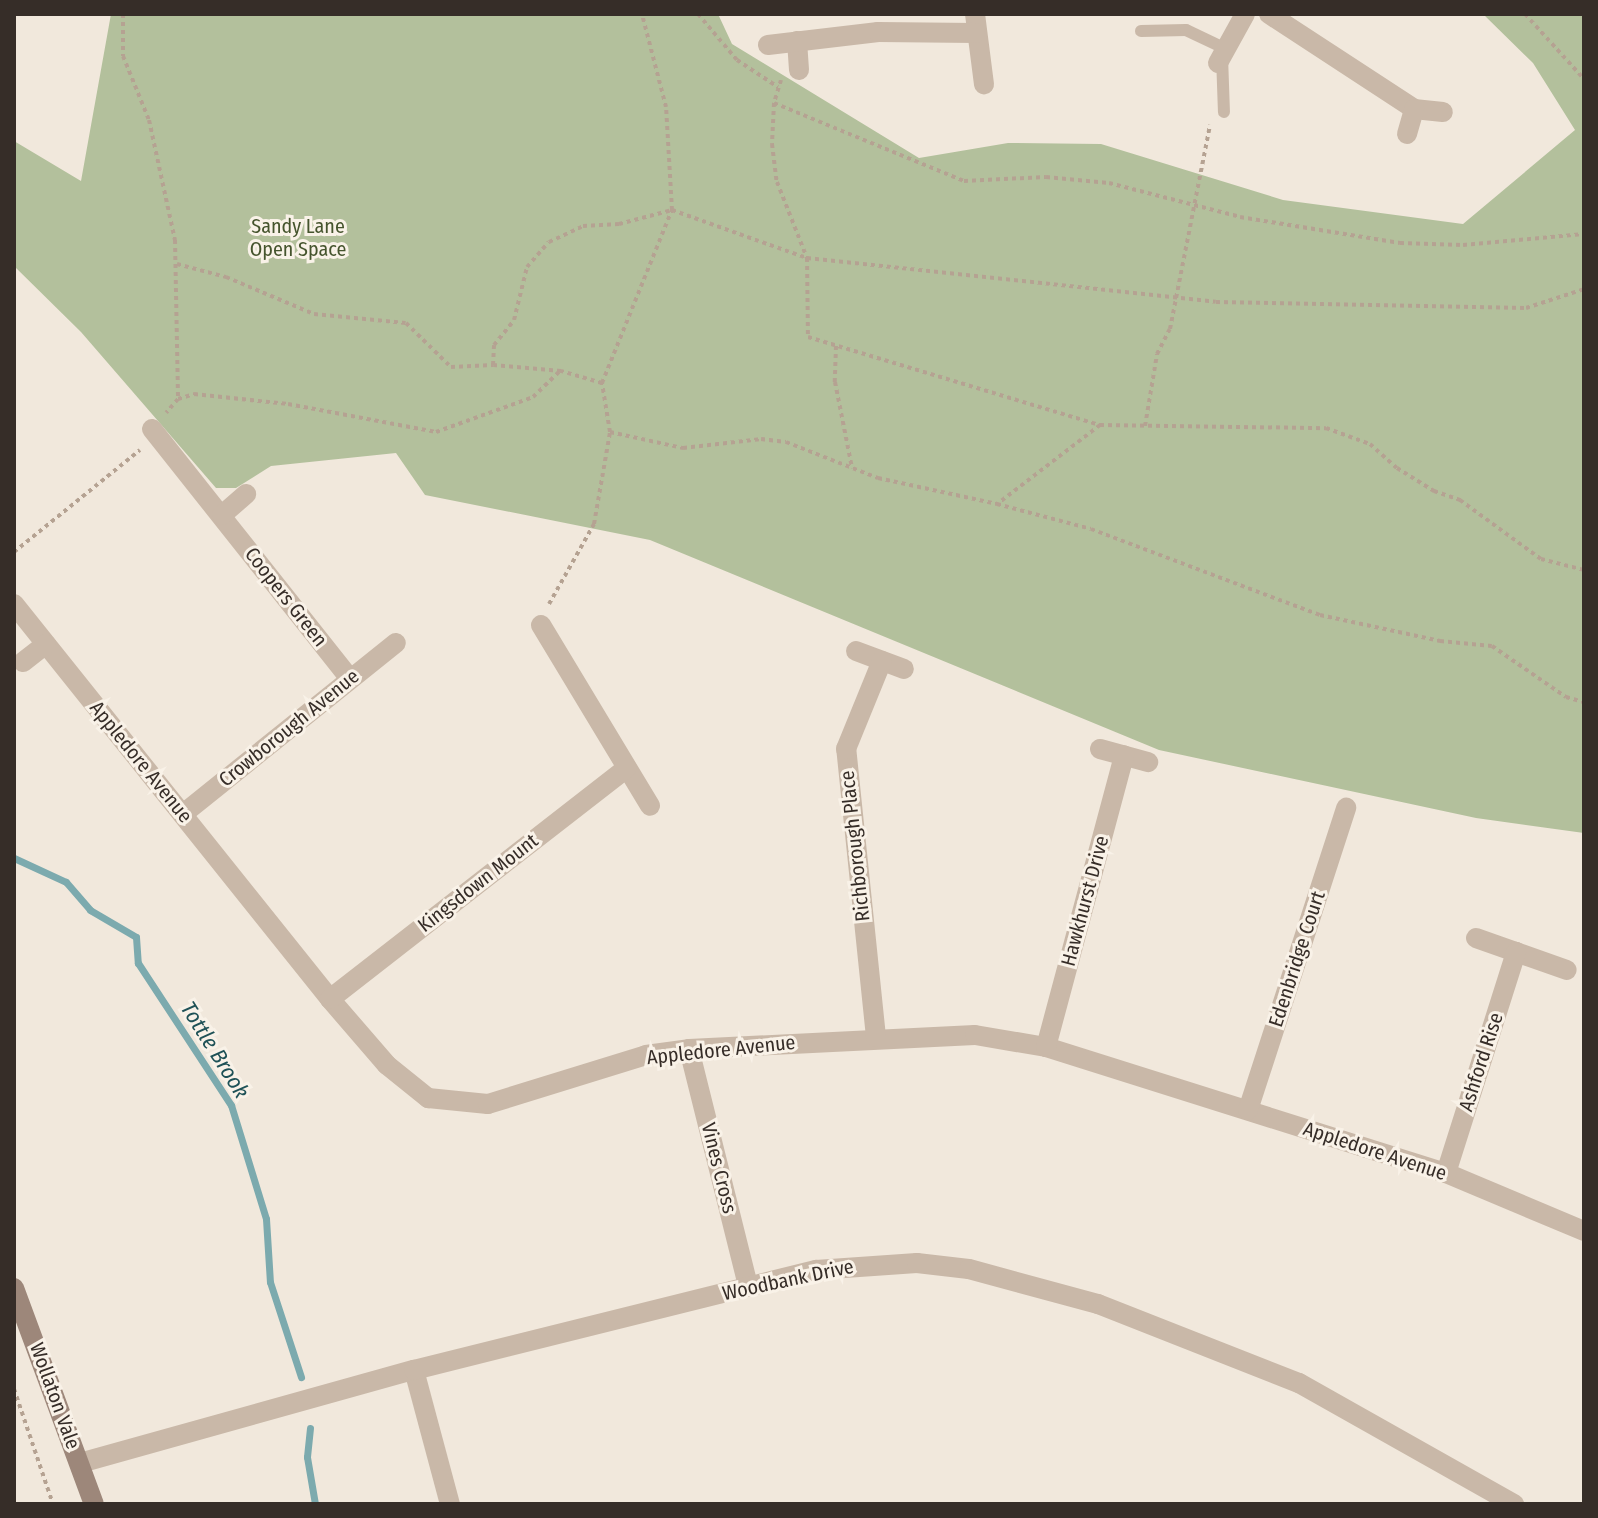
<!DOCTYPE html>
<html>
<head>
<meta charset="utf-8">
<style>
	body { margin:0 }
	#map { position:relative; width:1598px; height:1518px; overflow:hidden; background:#f1e8dc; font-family:"Fira Sans Condensed",sans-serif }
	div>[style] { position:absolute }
	.green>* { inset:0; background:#b3c09c }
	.stream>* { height:7px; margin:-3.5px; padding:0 3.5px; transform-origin:3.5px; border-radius:3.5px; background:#7caaae }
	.path>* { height:4px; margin-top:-2px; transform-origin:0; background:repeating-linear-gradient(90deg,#b5a292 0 4px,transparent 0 8px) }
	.lane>* { height:12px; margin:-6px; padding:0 6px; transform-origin:6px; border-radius:6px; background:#c9b8a8 }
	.street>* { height:20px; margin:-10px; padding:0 10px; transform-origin:10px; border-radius:10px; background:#c9b8a8 }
	.secondary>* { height:20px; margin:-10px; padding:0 10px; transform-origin:10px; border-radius:10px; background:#9d877a }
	span { translate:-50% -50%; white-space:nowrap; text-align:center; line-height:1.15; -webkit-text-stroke:6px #f9f2e8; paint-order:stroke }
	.park-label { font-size:20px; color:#45542d }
	.street-label { font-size:20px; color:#362d28 }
	.water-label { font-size:22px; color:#1f5257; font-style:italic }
	.frame { position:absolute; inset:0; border:16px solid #362d28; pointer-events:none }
</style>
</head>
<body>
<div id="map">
	<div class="green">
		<i style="clip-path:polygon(111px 14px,718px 14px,732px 44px,919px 158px,1008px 143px,1101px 144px,1283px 200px,1463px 224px,1575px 130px,1533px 63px,1483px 14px,1584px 14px,1584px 833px,1476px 818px,1159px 750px,650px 540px,425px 495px,396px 453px,271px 466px,236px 488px,216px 488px,81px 332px,14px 266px,14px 141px,81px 181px)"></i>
	</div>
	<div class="stream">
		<i style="left:14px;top:858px;width:57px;rotate:24.8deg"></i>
		<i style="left:66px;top:882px;width:37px;rotate:49deg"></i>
		<i style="left:90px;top:910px;width:53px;rotate:30.4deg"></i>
		<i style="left:136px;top:937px;width:26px;rotate:86deg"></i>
		<i style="left:138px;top:963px;width:170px;rotate:56.8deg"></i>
		<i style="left:231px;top:1105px;width:119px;rotate:72.9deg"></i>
		<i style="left:266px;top:1219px;width:63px;rotate:86.4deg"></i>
		<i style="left:270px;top:1282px;width:100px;rotate:71.9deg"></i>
		<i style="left:310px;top:1428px;width:29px;rotate:96deg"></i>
		<i style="left:307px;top:1457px;width:48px;rotate:80.3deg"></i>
	</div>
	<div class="path">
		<i style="left:123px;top:14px;width:42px;rotate:90deg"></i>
		<i style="left:123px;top:56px;width:69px;rotate:67.9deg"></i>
		<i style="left:149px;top:120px;width:123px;rotate:77.8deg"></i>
		<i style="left:175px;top:240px;width:159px;rotate:88.9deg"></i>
		<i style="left:178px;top:399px;width:18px;rotate:131deg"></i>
		<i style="left:698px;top:14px;width:60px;rotate:49.7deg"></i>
		<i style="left:737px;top:60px;width:49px;rotate:33.4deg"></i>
		<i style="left:1525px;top:14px;width:88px;rotate:47.8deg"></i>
		<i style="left:781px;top:80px;width:24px;rotate:107deg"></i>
		<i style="left:774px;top:103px;width:41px;rotate:92.8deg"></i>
		<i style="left:772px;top:144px;width:38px;rotate:83deg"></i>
		<i style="left:777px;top:182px;width:82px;rotate:68.5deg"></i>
		<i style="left:807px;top:258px;width:79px;rotate:89.3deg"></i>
		<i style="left:808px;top:337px;width:305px;rotate:16.8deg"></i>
		<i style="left:1100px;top:425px;width:226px;rotate:0.8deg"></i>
		<i style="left:1326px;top:428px;width:47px;rotate:20deg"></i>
		<i style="left:1370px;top:444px;width:36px;rotate:42deg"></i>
		<i style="left:1397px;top:468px;width:44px;rotate:31.9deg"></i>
		<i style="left:1434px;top:491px;width:28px;rotate:19deg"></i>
		<i style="left:1460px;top:500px;width:100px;rotate:36.1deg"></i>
		<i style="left:1541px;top:559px;width:44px;rotate:14.3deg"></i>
		<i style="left:774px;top:103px;width:205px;rotate:22.3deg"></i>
		<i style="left:964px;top:181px;width:82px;rotate:-2.8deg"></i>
		<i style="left:1046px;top:177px;width:63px;rotate:5.4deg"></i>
		<i style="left:1109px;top:183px;width:135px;rotate:14.5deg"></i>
		<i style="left:1240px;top:217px;width:162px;rotate:9.2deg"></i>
		<i style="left:1400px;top:243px;width:63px;rotate:1.8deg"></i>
		<i style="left:1463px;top:245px;width:121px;rotate:-5.2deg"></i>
		<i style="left:177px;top:264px;width:51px;rotate:14.9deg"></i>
		<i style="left:226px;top:277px;width:95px;rotate:22.8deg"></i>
		<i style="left:314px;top:314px;width:92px;rotate:5.6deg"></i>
		<i style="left:406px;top:323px;width:63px;rotate:44.4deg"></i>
		<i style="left:451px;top:367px;width:42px;rotate:-2.7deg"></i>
		<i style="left:836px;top:346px;width:36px;rotate:92deg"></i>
		<i style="left:835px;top:382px;width:88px;rotate:78.8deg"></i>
		<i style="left:602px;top:383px;width:43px;rotate:-163.7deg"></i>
		<i style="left:561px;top:371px;width:68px;rotate:-175deg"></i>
		<i style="left:493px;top:365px;width:20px;rotate:-87deg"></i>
		<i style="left:494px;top:345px;width:32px;rotate:-51deg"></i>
		<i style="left:514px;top:320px;width:55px;rotate:-76.2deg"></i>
		<i style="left:527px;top:267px;width:33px;rotate:-49deg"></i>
		<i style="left:549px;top:242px;width:38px;rotate:-25deg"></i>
		<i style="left:583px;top:226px;width:36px;rotate:-3deg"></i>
		<i style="left:619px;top:224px;width:55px;rotate:-14.8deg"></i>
		<i style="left:672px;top:210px;width:143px;rotate:19.6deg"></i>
		<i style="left:807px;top:258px;width:411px;rotate:6.1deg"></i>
		<i style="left:1216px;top:302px;width:310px;rotate:1.1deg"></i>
		<i style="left:1526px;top:308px;width:61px;rotate:-18.1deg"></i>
		<i style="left:178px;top:399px;width:17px;rotate:-17deg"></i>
		<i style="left:194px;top:394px;width:95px;rotate:6.1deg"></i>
		<i style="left:288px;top:404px;width:151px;rotate:10.7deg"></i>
		<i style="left:436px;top:432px;width:103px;rotate:-19.8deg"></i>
		<i style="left:533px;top:397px;width:37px;rotate:-44deg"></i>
		<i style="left:1100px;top:425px;width:130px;rotate:142.5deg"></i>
		<i style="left:997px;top:504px;width:97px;rotate:14.9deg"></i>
		<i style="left:1091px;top:529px;width:245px;rotate:20.6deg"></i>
		<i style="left:1320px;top:615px;width:123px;rotate:12.2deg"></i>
		<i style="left:1440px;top:641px;width:52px;rotate:5.5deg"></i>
		<i style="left:1492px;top:646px;width:90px;rotate:34.6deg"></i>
		<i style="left:1566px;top:697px;width:19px;rotate:16deg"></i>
		<i style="left:1145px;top:426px;width:73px;rotate:-80.5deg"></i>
		<i style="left:1157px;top:354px;width:28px;rotate:-63deg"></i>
		<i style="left:1170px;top:329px;width:208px;rotate:-78.9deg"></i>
		<i style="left:610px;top:432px;width:75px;rotate:12.4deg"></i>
		<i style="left:683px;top:448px;width:79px;rotate:-6.6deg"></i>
		<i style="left:761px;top:439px;width:25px;rotate:7deg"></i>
		<i style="left:786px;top:442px;width:99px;rotate:21.4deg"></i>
		<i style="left:878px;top:478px;width:122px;rotate:12.3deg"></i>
		<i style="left:14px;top:552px;width:162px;rotate:-39deg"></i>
		<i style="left:549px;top:604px;width:92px;rotate:-60.6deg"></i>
		<i style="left:594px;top:524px;width:93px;rotate:-80.1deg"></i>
		<i style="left:610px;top:432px;width:50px;rotate:-99.3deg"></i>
		<i style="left:602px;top:383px;width:187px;rotate:-68deg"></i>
		<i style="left:672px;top:210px;width:103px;rotate:-93.3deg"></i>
		<i style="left:666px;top:107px;width:96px;rotate:-104.5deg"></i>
		<i style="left:14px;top:1389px;width:121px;rotate:71.3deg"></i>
	</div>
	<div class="lane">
		<i style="left:1141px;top:31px;width:45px;rotate:-1.3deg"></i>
		<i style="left:1186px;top:30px;width:44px;rotate:25.4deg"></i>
		<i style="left:1222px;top:56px;width:56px;rotate:88deg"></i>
	</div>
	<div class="street">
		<i style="left:975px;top:14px;width:71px;rotate:82.7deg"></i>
		<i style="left:1269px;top:14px;width:173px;rotate:33.2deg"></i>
		<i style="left:1414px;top:109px;width:29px;rotate:6deg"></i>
		<i style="left:797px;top:41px;width:29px;rotate:86deg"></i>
		<i style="left:768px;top:45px;width:111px;rotate:-6.7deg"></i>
		<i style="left:878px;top:32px;width:97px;rotate:0.6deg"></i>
		<i style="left:1218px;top:63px;width:56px;rotate:-61.1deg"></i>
		<i style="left:1407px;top:134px;width:26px;rotate:-74deg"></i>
		<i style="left:152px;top:429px;width:319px;rotate:51.6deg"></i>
		<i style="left:222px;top:515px;width:32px;rotate:-41deg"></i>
		<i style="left:14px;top:604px;width:506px;rotate:51.34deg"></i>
		<i style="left:330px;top:999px;width:87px;rotate:49.2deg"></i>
		<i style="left:387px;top:1065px;width:53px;rotate:38.8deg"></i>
		<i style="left:428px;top:1098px;width:60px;rotate:5.7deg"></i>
		<i style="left:488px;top:1104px;width:165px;rotate:-17.2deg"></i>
		<i style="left:646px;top:1055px;width:43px;rotate:-7.9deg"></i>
		<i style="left:689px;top:1049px;width:286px;rotate:-2.8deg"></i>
		<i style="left:975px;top:1035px;width:72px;rotate:9.6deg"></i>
		<i style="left:1046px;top:1047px;width:419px;rotate:17.5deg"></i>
		<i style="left:1446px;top:1173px;width:150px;rotate:22.8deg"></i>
		<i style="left:541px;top:625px;width:211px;rotate:58.9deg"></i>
		<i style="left:856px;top:651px;width:51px;rotate:20.6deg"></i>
		<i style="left:23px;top:662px;width:29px;rotate:-38deg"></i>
		<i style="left:1100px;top:749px;width:50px;rotate:15.2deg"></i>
		<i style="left:183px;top:814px;width:273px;rotate:-38.8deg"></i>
		<i style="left:1476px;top:938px;width:96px;rotate:19.4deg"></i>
		<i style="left:330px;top:999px;width:376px;rotate:-37.9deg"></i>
		<i style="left:876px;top:1037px;width:290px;rotate:-95.9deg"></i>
		<i style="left:846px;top:749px;width:95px;rotate:-67.8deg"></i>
		<i style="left:1046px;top:1047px;width:302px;rotate:-75deg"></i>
		<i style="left:689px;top:1049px;width:244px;rotate:76deg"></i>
		<i style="left:1248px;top:1110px;width:318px;rotate:-72deg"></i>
		<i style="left:1446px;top:1173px;width:232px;rotate:-72.4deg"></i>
		<i style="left:414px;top:1370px;width:139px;rotate:75deg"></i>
		<i style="left:80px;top:1463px;width:347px;rotate:-15.6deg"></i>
		<i style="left:414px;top:1370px;width:414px;rotate:-14deg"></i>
		<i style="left:816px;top:1270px;width:101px;rotate:-4deg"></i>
		<i style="left:917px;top:1263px;width:52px;rotate:6.6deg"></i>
		<i style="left:969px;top:1269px;width:134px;rotate:15.2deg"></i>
		<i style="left:1098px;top:1304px;width:216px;rotate:21.5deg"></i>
		<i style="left:1299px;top:1383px;width:247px;rotate:29.4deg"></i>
	</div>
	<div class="secondary">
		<i style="left:14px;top:1288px;width:230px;rotate:69.7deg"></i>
	</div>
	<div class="park-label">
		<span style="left:298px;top:238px">Sandy Lane<br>Open Space</span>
	</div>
	<div class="street-label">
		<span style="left:286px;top:597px;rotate:52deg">Coopers Green</span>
		<span style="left:289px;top:728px;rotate:-39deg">Crowborough Avenue</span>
		<span style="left:141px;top:762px;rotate:51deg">Appledore Avenue</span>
		<span style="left:855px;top:846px;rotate:-96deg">Richborough Place</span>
		<span style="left:478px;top:883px;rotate:-38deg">Kingsdown Mount</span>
		<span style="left:1085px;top:901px;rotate:-75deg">Hawkhurst Drive</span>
		<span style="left:1297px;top:959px;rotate:-72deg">Edenbridge Court</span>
		<span style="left:721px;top:1050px;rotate:-6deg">Appledore Avenue</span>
		<span style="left:1481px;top:1062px;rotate:-72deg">Ashford Rise</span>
		<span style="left:1375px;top:1151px;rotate:18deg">Appledore Avenue</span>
		<span style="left:719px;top:1168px;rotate:76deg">Vines Cross</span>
		<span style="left:788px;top:1280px;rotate:-12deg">Woodbank Drive</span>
		<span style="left:55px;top:1396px;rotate:70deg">Wollaton Vale</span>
	</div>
	<div class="water-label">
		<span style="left:215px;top:1050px;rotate:58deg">Tottle Brook</span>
	</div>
	<div class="frame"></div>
</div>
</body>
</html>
